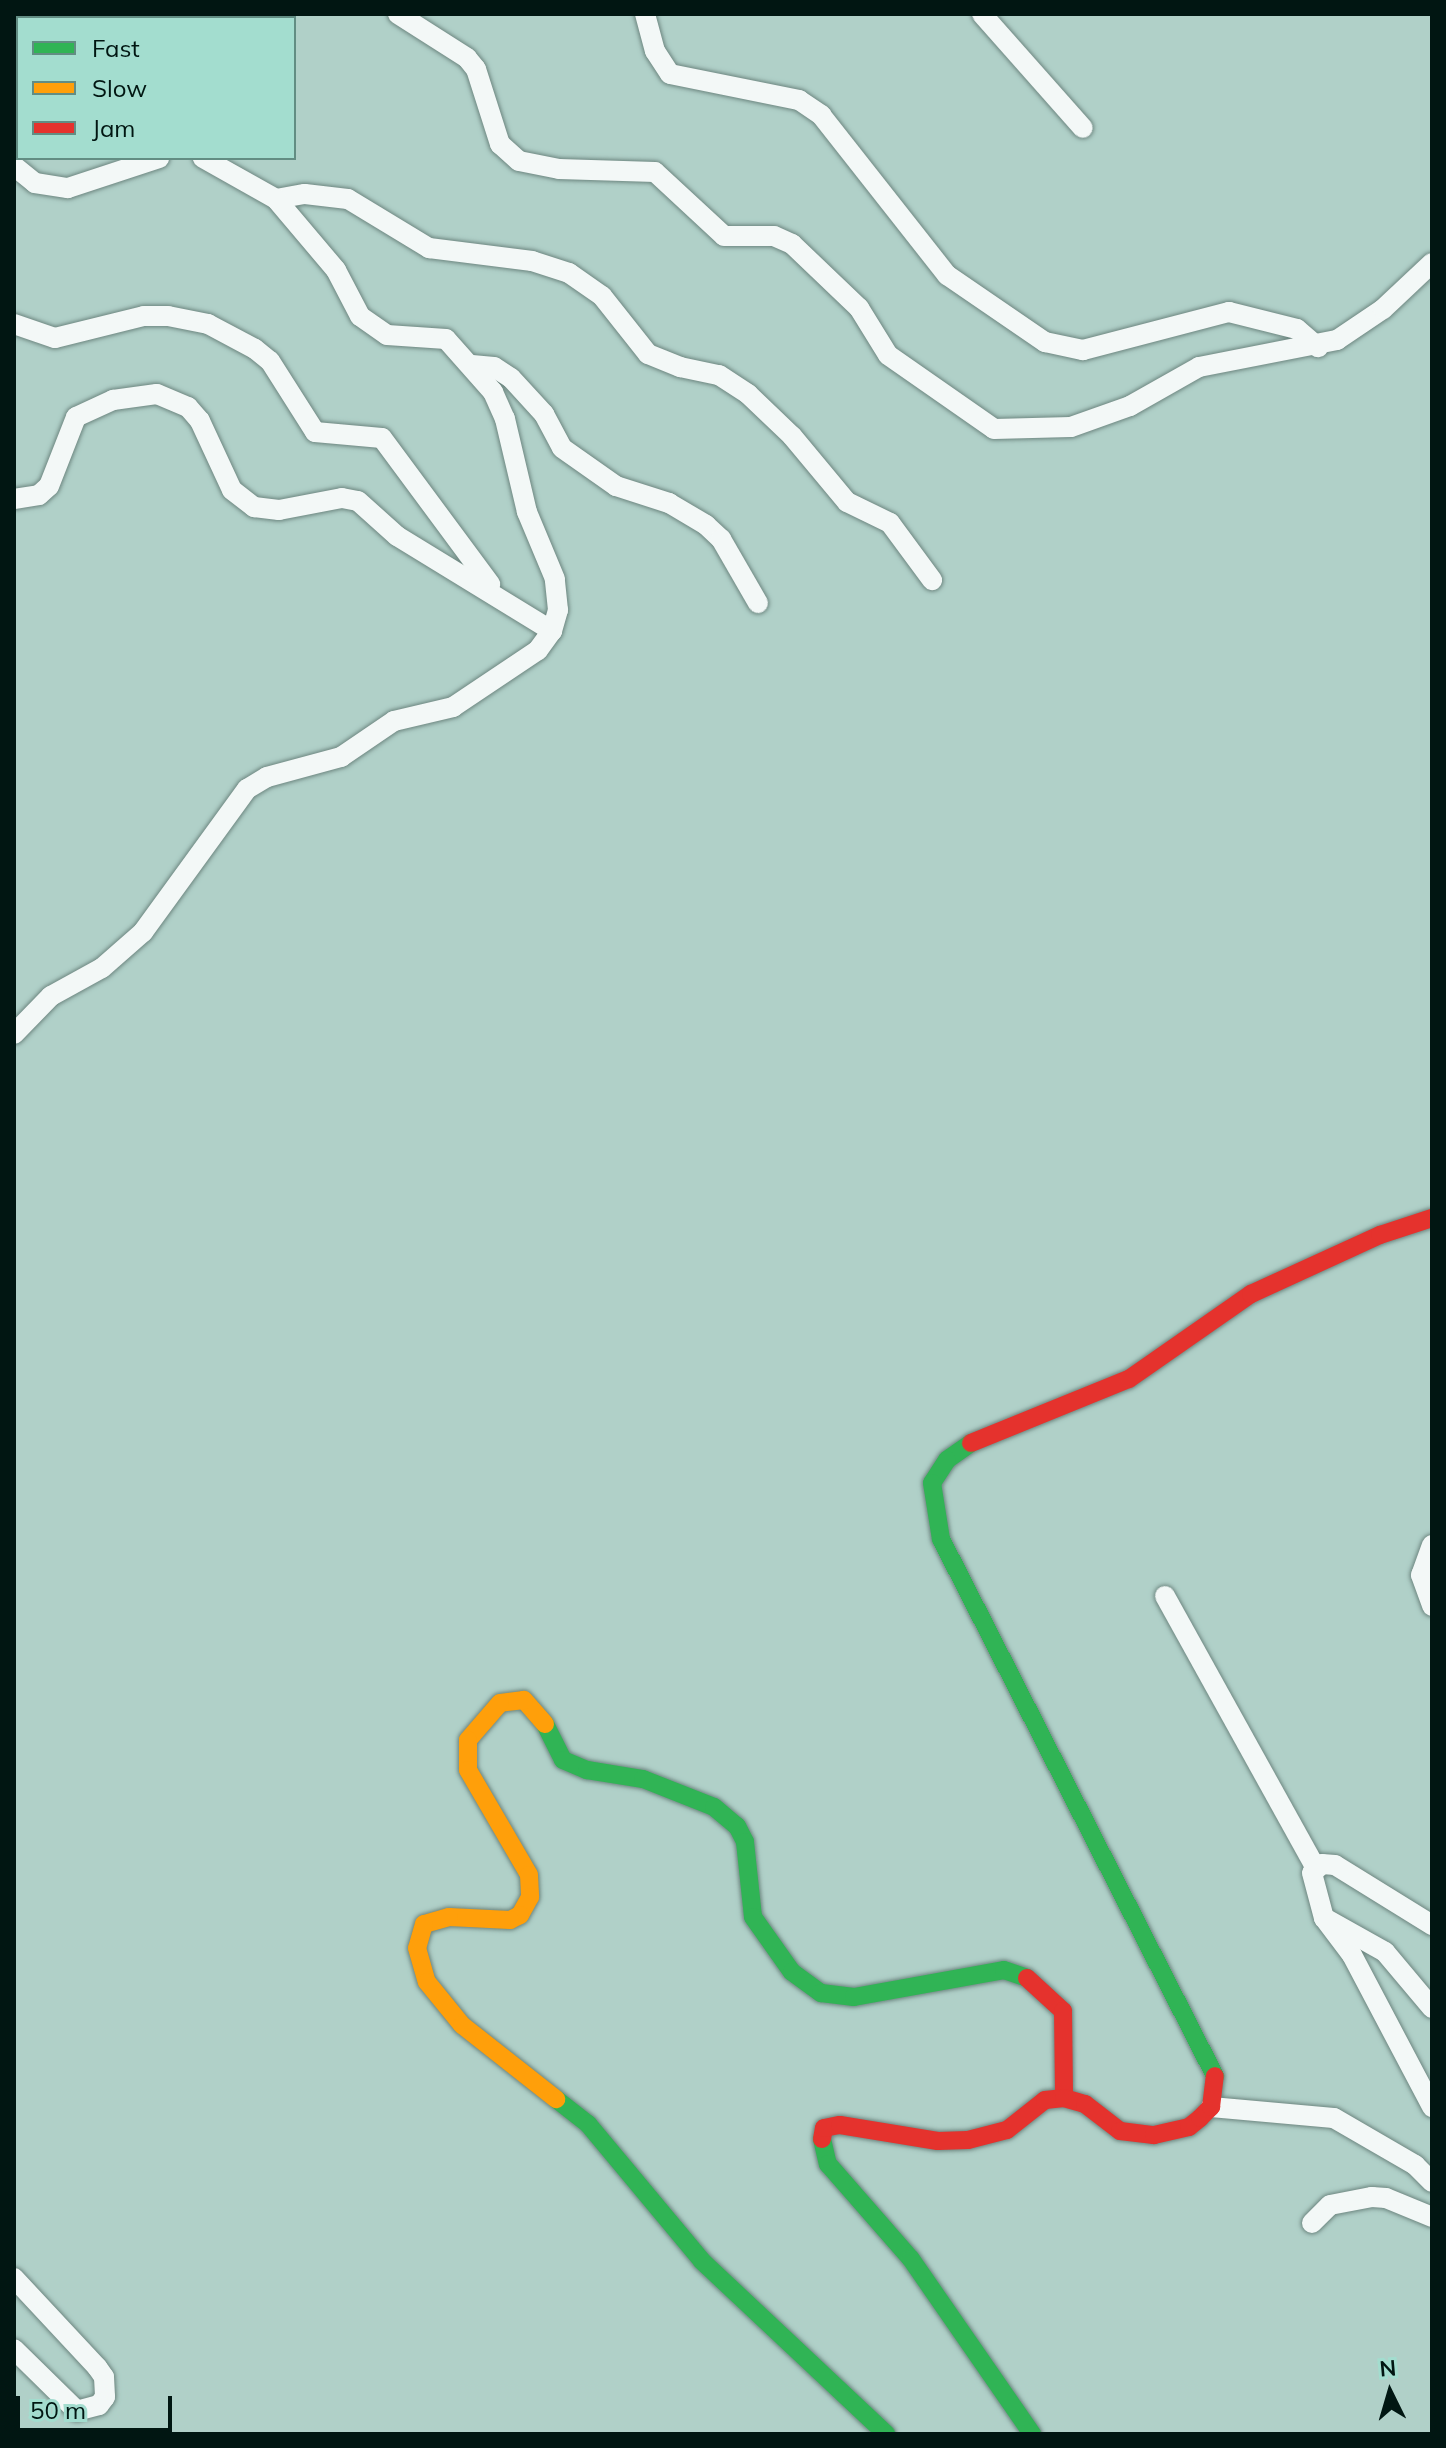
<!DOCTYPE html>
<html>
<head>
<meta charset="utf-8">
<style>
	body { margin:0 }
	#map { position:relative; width:1446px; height:2448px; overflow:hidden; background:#b0d0c8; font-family:Mulish,sans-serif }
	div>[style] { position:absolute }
	.roads { filter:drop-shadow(0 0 2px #6d8680) drop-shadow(0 0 2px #6d8680) }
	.street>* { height:20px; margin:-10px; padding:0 10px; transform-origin:10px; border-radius:10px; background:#f3f8f7 }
	.fast>* { height:18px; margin:-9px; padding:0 9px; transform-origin:9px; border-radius:9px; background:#30b455 }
	.slow>* { height:18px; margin:-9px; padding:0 9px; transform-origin:9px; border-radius:9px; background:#ff9f0a }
	.jam>* { height:18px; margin:-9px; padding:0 9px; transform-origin:9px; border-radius:9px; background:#e5322d }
	span { translate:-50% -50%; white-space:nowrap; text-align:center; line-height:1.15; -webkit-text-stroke:7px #a3ddcf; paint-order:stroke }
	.frame { position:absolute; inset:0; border:16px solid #011612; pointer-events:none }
	.legend { position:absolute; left:16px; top:16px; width:280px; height:144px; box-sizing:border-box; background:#a3ddcf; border:2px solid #628d83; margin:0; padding:10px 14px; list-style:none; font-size:24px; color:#011612 }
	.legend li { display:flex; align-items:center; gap:16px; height:40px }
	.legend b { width:40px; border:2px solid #628d83 }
	.north { position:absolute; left:1350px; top:2352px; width:80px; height:80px; -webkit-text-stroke:6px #a3ddcf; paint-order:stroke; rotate:355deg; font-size:22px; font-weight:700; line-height:32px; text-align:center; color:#011612 }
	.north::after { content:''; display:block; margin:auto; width:28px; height:36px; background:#011612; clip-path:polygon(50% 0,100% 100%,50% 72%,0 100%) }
	.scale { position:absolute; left:16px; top:2396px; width:156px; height:36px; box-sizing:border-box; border:4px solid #011612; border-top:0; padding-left:10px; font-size:24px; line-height:28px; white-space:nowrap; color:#011612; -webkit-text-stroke:6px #a3ddcf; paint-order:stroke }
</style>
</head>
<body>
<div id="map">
	<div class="roads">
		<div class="street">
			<i style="left:79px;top:14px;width:7px;rotate:34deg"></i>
			<i style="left:398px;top:14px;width:82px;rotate:32.5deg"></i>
			<i style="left:467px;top:58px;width:14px;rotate:51deg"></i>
			<i style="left:476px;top:69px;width:79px;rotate:72.3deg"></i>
			<i style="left:500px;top:144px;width:25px;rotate:42deg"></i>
			<i style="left:519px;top:161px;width:41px;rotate:11.3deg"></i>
			<i style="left:559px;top:169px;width:96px;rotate:1.8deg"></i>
			<i style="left:655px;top:172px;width:94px;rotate:42.8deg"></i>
			<i style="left:724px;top:236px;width:50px"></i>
			<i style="left:774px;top:236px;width:20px;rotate:24deg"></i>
			<i style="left:792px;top:244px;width:93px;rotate:43.7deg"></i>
			<i style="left:859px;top:308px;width:55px;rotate:58.3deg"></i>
			<i style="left:888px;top:355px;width:129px;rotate:34.9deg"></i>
			<i style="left:994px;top:429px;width:77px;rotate:-1.5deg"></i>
			<i style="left:1071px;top:427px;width:63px;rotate:-19.6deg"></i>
			<i style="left:1130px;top:406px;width:79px;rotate:-29.5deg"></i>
			<i style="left:1199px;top:367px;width:141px;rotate:-11.1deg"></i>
			<i style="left:1337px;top:340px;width:55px;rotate:-34deg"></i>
			<i style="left:1383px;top:309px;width:67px;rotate:-43.2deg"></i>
			<i style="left:645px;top:14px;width:38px;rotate:75deg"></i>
			<i style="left:655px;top:51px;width:27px;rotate:57deg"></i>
			<i style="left:670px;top:74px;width:132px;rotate:11.4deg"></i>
			<i style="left:799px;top:100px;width:27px;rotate:34deg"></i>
			<i style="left:821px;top:115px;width:204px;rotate:51.8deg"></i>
			<i style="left:947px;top:275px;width:119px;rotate:34.4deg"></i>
			<i style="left:1045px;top:342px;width:39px;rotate:12deg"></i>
			<i style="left:1083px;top:350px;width:151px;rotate:-14.6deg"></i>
			<i style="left:1229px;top:312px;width:70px;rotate:14deg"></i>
			<i style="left:1297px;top:329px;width:28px;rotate:41deg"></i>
			<i style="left:982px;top:14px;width:152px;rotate:48.5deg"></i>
			<i style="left:184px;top:18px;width:8px;rotate:-30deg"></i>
			<i style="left:14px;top:166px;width:27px;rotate:39deg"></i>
			<i style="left:35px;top:183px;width:33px;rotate:9deg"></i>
			<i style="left:68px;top:188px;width:96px;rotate:-18.2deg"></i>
			<i style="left:276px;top:199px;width:29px;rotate:-10deg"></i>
			<i style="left:305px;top:194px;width:43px;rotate:6.6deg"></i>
			<i style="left:348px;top:199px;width:95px;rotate:31.2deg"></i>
			<i style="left:429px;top:248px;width:104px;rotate:7.2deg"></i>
			<i style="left:532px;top:261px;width:39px;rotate:18deg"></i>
			<i style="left:569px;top:273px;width:40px;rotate:34.9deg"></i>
			<i style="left:602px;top:296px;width:74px;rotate:51.6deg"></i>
			<i style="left:648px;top:354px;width:35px;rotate:22deg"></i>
			<i style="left:680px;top:367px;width:40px;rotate:12deg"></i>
			<i style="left:719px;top:375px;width:35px;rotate:33deg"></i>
			<i style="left:748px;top:394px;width:61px;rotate:43.7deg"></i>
			<i style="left:792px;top:436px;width:86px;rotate:50.2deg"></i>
			<i style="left:847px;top:502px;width:48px;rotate:26deg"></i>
			<i style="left:890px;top:523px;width:71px;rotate:53.6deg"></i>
			<i style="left:14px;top:324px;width:43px;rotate:18.9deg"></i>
			<i style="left:55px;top:338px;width:92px;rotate:-13.9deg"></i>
			<i style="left:144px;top:316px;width:24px"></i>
			<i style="left:168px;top:316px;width:41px;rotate:11.3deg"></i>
			<i style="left:208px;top:324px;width:53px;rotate:28deg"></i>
			<i style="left:255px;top:349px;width:19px;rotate:39deg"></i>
			<i style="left:270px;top:361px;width:84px;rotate:57.6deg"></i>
			<i style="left:315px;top:432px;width:67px;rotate:5.1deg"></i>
			<i style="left:382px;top:438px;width:182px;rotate:53.5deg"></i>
			<i style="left:472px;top:365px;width:22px;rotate:5deg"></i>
			<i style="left:494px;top:367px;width:20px;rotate:33deg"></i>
			<i style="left:511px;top:378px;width:49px;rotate:47.5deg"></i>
			<i style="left:544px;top:414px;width:38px;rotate:62deg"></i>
			<i style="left:562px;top:448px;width:66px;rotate:35.1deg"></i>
			<i style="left:616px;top:486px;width:56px;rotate:17.8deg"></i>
			<i style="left:669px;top:503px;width:43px;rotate:30.7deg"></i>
			<i style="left:706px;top:525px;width:21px;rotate:43deg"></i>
			<i style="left:721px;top:539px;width:74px;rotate:60deg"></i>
			<i style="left:14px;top:499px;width:25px;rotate:-9deg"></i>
			<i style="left:39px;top:495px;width:13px;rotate:-42deg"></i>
			<i style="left:49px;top:486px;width:74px;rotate:-68.6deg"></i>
			<i style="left:76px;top:417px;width:41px;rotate:-24.7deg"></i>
			<i style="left:113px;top:400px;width:44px;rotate:-7.8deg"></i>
			<i style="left:157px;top:394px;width:34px;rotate:23deg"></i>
			<i style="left:188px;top:407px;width:18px;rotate:49deg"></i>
			<i style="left:200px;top:421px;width:76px;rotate:65.1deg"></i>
			<i style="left:232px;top:490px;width:28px;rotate:38deg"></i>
			<i style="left:254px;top:507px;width:25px;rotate:7deg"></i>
			<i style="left:279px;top:510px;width:64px;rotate:-10.8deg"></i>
			<i style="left:342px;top:498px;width:16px;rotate:11deg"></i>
			<i style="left:358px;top:501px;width:52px;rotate:41.9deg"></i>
			<i style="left:397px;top:536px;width:182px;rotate:31.5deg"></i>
			<i style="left:14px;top:1034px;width:53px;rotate:-45.8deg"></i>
			<i style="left:51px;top:996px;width:58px;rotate:-28.8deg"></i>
			<i style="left:102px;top:968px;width:55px;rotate:-41.3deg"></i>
			<i style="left:143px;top:932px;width:177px;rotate:-54deg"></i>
			<i style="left:247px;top:789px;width:23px;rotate:-31deg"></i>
			<i style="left:267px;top:777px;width:77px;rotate:-15.1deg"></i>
			<i style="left:341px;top:757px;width:64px;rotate:-34.2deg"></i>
			<i style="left:394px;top:721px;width:61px;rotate:-13.3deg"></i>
			<i style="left:453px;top:707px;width:102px;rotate:-33.8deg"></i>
			<i style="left:538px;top:650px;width:24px;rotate:-54deg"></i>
			<i style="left:552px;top:631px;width:22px;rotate:-74deg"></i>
			<i style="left:558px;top:610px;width:31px;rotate:-96deg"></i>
			<i style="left:555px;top:579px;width:73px;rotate:-112.7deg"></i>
			<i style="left:527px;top:512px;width:96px;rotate:-103.3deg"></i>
			<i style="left:505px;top:419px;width:30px;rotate:-114deg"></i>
			<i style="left:493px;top:392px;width:71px;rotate:-131.6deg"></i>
			<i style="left:446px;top:339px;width:59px;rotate:-176.1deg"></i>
			<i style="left:387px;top:335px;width:33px;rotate:-145deg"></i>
			<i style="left:360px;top:316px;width:52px;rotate:-117.6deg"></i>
			<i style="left:336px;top:270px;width:93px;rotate:-130.2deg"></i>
			<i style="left:276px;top:199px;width:84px;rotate:-150.7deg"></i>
			<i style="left:1432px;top:1545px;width:32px;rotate:110deg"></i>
			<i style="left:1421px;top:1575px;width:33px;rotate:70deg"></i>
			<i style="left:1165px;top:1596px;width:310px;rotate:61deg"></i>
			<i style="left:1328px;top:1920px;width:65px;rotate:29.3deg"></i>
			<i style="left:1385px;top:1952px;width:73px;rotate:50deg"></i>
			<i style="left:1432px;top:1925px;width:114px;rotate:-148.3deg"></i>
			<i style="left:1335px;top:1865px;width:13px;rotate:-176deg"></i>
			<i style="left:1322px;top:1864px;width:13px;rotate:138deg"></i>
			<i style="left:1312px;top:1873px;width:47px;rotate:75.1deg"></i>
			<i style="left:1324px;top:1918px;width:46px;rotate:52.9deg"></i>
			<i style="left:1352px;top:1955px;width:172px;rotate:62.2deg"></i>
			<i style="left:1211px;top:2107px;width:123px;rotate:5.1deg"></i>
			<i style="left:1334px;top:2118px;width:94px;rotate:30.1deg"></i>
			<i style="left:1415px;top:2165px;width:24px;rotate:45deg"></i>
			<i style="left:1312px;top:2223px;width:25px;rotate:-45deg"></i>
			<i style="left:1330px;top:2205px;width:43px;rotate:-10.8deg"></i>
			<i style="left:1372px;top:2197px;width:14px;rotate:4deg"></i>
			<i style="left:1386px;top:2198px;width:50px;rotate:22.4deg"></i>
			<i style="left:14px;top:2278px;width:122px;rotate:47deg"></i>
			<i style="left:97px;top:2367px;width:12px;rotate:55deg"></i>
			<i style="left:104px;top:2377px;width:20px;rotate:87deg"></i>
			<i style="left:105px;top:2397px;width:10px;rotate:127deg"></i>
			<i style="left:99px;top:2405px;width:23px;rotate:165deg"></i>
			<i style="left:77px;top:2411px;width:88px;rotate:-135.5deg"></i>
		</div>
		<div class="fast">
			<i style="left:971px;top:1443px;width:29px;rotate:145deg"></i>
			<i style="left:947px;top:1460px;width:27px;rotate:123deg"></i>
			<i style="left:932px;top:1483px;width:57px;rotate:80.9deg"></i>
			<i style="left:941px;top:1539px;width:603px;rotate:62.97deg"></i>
			<i style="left:545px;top:1724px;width:40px;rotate:63.4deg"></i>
			<i style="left:563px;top:1760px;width:26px;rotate:23deg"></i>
			<i style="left:587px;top:1770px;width:57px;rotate:9.1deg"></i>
			<i style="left:643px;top:1779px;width:76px;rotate:21.5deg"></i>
			<i style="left:714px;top:1807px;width:30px;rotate:40deg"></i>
			<i style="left:737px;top:1826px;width:18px;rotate:63deg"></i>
			<i style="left:745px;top:1842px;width:75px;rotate:83.9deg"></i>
			<i style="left:753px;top:1917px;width:67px;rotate:54.7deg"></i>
			<i style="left:792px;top:1972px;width:36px;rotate:36deg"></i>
			<i style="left:821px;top:1993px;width:33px;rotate:7deg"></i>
			<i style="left:854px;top:1997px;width:152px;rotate:-10.2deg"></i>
			<i style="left:1004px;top:1970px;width:24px;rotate:19deg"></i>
			<i style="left:556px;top:2099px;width:41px;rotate:38deg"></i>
			<i style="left:588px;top:2124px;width:178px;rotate:50.2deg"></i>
			<i style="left:702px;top:2261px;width:253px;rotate:43.2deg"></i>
			<i style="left:822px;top:2139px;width:26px;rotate:77deg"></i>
			<i style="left:828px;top:2164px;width:126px;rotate:48.9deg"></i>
			<i style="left:911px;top:2259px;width:213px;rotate:55.3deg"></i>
		</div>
		<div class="slow">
			<i style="left:545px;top:1724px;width:32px;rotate:-131deg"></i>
			<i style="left:524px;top:1700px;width:24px;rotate:173deg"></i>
			<i style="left:500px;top:1703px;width:49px;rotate:130.9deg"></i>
			<i style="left:468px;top:1740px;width:30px;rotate:90deg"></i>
			<i style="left:468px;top:1770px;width:121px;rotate:59.8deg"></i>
			<i style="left:529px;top:1875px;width:22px;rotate:87deg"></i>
			<i style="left:530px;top:1897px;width:21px;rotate:119deg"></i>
			<i style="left:520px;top:1915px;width:11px;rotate:153deg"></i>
			<i style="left:510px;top:1920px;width:61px;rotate:-177.2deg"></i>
			<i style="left:449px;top:1917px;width:26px;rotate:164deg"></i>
			<i style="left:424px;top:1924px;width:25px;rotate:106deg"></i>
			<i style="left:417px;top:1948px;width:35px;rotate:74deg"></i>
			<i style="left:427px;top:1982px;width:55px;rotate:50.9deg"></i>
			<i style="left:462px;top:2025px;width:120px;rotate:38.2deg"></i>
		</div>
		<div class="jam">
			<i style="left:971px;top:1443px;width:170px;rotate:-22.1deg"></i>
			<i style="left:1129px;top:1379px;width:149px;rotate:-34.9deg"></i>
			<i style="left:1251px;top:1294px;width:142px;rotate:-24.6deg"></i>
			<i style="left:1380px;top:1235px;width:55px;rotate:-18.1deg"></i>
			<i style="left:1027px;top:1978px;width:49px;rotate:42.5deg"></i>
			<i style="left:1063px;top:2011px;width:87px;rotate:89.3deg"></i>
			<i style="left:822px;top:2139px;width:11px;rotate:-80deg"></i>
			<i style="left:824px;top:2128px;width:16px;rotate:-11deg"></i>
			<i style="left:840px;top:2125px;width:99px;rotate:9.3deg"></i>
			<i style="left:938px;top:2141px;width:30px;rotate:-2deg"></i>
			<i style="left:968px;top:2140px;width:40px;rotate:-14.4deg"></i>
			<i style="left:1007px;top:2130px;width:48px;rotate:-38.3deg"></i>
			<i style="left:1045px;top:2100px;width:19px;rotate:-6deg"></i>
			<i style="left:1064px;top:2098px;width:22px;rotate:16deg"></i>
			<i style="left:1085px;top:2104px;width:44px;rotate:37.6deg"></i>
			<i style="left:1120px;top:2131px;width:34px;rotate:7deg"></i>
			<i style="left:1154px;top:2135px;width:36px;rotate:-13deg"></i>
			<i style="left:1189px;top:2127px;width:14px;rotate:-39deg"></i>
			<i style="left:1200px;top:2118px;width:16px;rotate:-45deg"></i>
			<i style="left:1211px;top:2107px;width:31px;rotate:-83deg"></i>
		</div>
	</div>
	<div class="frame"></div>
	<ul class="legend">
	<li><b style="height:10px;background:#30b455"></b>Fast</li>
	<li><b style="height:10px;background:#ff9f0a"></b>Slow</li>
	<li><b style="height:10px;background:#e5322d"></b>Jam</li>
	</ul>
	<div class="north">N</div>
	<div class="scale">50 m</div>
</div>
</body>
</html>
